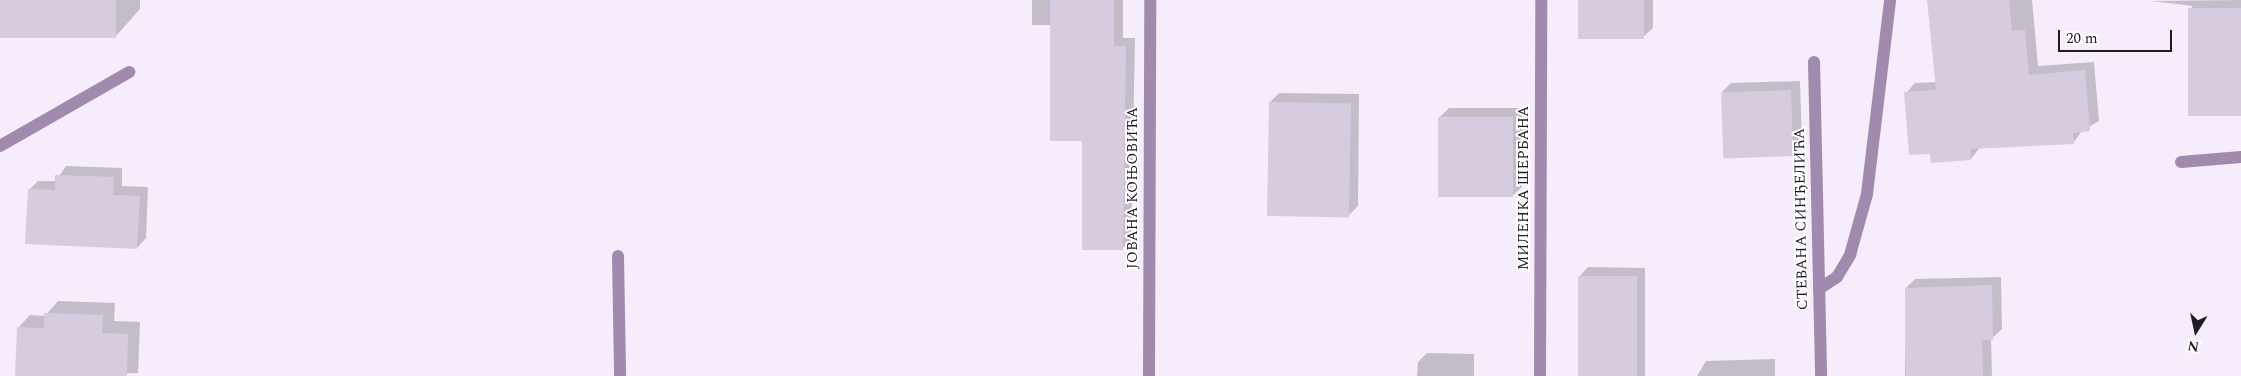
<!DOCTYPE html>
<html>
<head>
<meta charset="utf-8">
<style>
	body { margin:0 }
	#map { position:relative; width:2241px; height:376px; overflow:hidden; background:#f6ecfc; font-family:Spectral,serif }
	div>[style] { position:absolute }
	.shadow>* { inset:0; background:#0003 }
	.building>* { inset:0; background:#d7ccdf; transform-origin:0 0 }
	.service>* { height:12px; margin:-6px; padding:0 6px; transform-origin:6px; border-radius:6px; background:#a08aae }
	.minor>* { height:12px; margin:-6px; padding:0 6px; transform-origin:6px; border-radius:6px; background:#a08aae }
	span { translate:-50% -50%; white-space:nowrap; text-align:center; line-height:1.15; -webkit-text-stroke:4px #fff; paint-order:stroke }
	.street-label { font-size:15px; color:#201c23 }
	.north { position:absolute; left:2171px; top:306px; width:50px; height:50px; -webkit-text-stroke:4px #fff; paint-order:stroke; rotate:190deg; font-size:14px; font-weight:700; line-height:20px; text-align:center; color:#201c23 }
	.north::after { content:''; display:block; margin:auto; width:18px; height:22px; background:#201c23; clip-path:polygon(50% 0,100% 100%,50% 72%,0 100%) }
	.scale { position:absolute; left:2058px; top:30px; width:114px; height:22px; box-sizing:border-box; border:2px solid #201c23; border-top:0; padding-left:6px; font-size:15px; line-height:18px; white-space:nowrap; color:#201c23; -webkit-text-stroke:4px #fff; paint-order:stroke }
</style>
</head>
<body>
<div id="map">
	<div class="shadow">
		<i style="clip-path:polygon(0 0,140px 0,140px 9px,116px 36px,0 37px)"></i>
		<i style="clip-path:polygon(1032px 0,1123px 0,1123px 38px,1135px 38px,1131px 240px,1122px 249px,1084px 140px,1051px 25px,1032px 25px)"></i>
		<i style="clip-path:polygon(1579px 0,1653px 0,1653px 28px,1643px 37px)"></i>
		<i style="clip-path:polygon(1928px 0,2032px 0,2038px 66px,2094px 62px,2099px 121px,2082px 131px,2073px 143px,1980px 147px,1971px 159px,1932px 152px,1906px 93px,1915px 83px,1937px 82px)"></i>
		<i style="clip-path:polygon(2241px 0,2241px 115px,2190px 9px,2193px 6px,2151px 1px)"></i>
		<i style="clip-path:polygon(1800px 81px,1802px 146px,1793px 155px,1722px 92px,1731px 83px)"></i>
		<i style="clip-path:polygon(1279px 93px,1359px 94px,1358px 206px,1349px 215px,1270px 102px)"></i>
		<i style="clip-path:polygon(1449px 108px,1522px 108px,1522px 187px,1512px 196px,1440px 117px)"></i>
		<i style="clip-path:polygon(66px 166px,122px 168px,122px 186px,148px 187px,146px 238px,137px 248px,29px 190px,38px 181px,56px 181px)"></i>
		<i style="clip-path:polygon(1588px 267px,1645px 268px,1645px 376px,1578px 376px,1579px 277px)"></i>
		<i style="clip-path:polygon(2001px 277px,2002px 329px,1991px 339px,1992px 376px,1905px 376px,1906px 288px,1915px 279px)"></i>
		<i style="clip-path:polygon(58px 301px,115px 303px,114px 321px,140px 322px,138px 373px,16px 376px,18px 328px,30px 315px,45px 316px)"></i>
		<i style="clip-path:polygon(1427px 353px,1474px 354px,1474px 376px,1417px 376px,1418px 362px)"></i>
		<i style="clip-path:polygon(1775px 359px,1775px 376px,1697px 376px,1706px 361px)"></i>
	</div>
	<div class="building">
		<i style="left:0;top:0;width:116px;height:38px"></i>
		<i style="clip-path:polygon(1050px 0,1114px 0,1114px 46px,1126px 46px,1123px 250px,1082px 250px,1082px 141px,1050px 141px)"></i>
		<i style="left:1578px;top:0;width:66px;height:39px"></i>
		<i style="clip-path:polygon(1927px 0,2009px 0,2012px 31px,2025px 30px,2029px 75px,2085px 70px,2090px 131px,2073px 133px,2074px 144px,1971px 149px,1971px 160px,1931px 163px,1930px 154px,1909px 155px,1904px 92px,1936px 90px)"></i>
		<i style="left:2241px;top:8px;width:108px;height:53px;rotate:90deg"></i>
		<i style="left:1791px;top:90px;width:66px;height:70px;rotate:88deg"></i>
		<i style="left:1269px;top:102px;width:82px;height:114px;rotate:1deg"></i>
		<i style="left:1438px;top:117px;width:75px;height:80px"></i>
		<i style="clip-path:polygon(55px 175px,114px 177px,113px 195px,140px 196px,137px 249px,25px 244px,28px 189px,55px 190px)"></i>
		<i style="left:1578px;top:276px;width:59px;height:100px"></i>
		<i style="clip-path:polygon(1992px 285px,1993px 340px,1982px 340px,1983px 376px,1906px 376px,1905px 288px)"></i>
		<i style="clip-path:polygon(44px 313px,103px 315px,102px 333px,128px 334px,127px 376px,15px 376px,17px 327px,44px 328px)"></i>
	</div>
	<div class="service">
		<i style="left:618px;top:256px;width:120px;rotate:89deg"></i>
	</div>
	<div class="minor">
		<i style="left:1814px;top:62px;width:314px;rotate:88.7deg"></i>
		<i style="left:0;top:146px;width:149px;rotate:-29.8deg"></i>
		<i style="left:2181px;top:162px;width:60px;rotate:-4.8deg"></i>
		<i style="left:1819px;top:289px;width:22px;rotate:-34deg"></i>
		<i style="left:1837px;top:277px;width:26px;rotate:-59deg"></i>
		<i style="left:1850px;top:255px;width:63px;rotate:-74.4deg"></i>
		<i style="left:1867px;top:194px;width:195px;rotate:-83.2deg"></i>
		<i style="left:1149px;top:376px;width:376px;rotate:-89.8deg"></i>
		<i style="left:1540px;top:376px;width:376px;rotate:-89.8deg"></i>
	</div>
	<div class="street-label">
		<span style="left:1133px;top:188px;rotate:-90deg">ЈОВАНА КОЊОВИЋА</span>
		<span style="left:1524px;top:188px;rotate:-90deg">МИЛЕНКА ШЕРБАНА</span>
		<span style="left:1801px;top:219px;rotate:-91deg">СТЕВАНА СИНЂЕЛИЋА</span>
	</div>
	<div class="north">N</div>
	<div class="scale">20 m</div>
</div>
</body>
</html>
